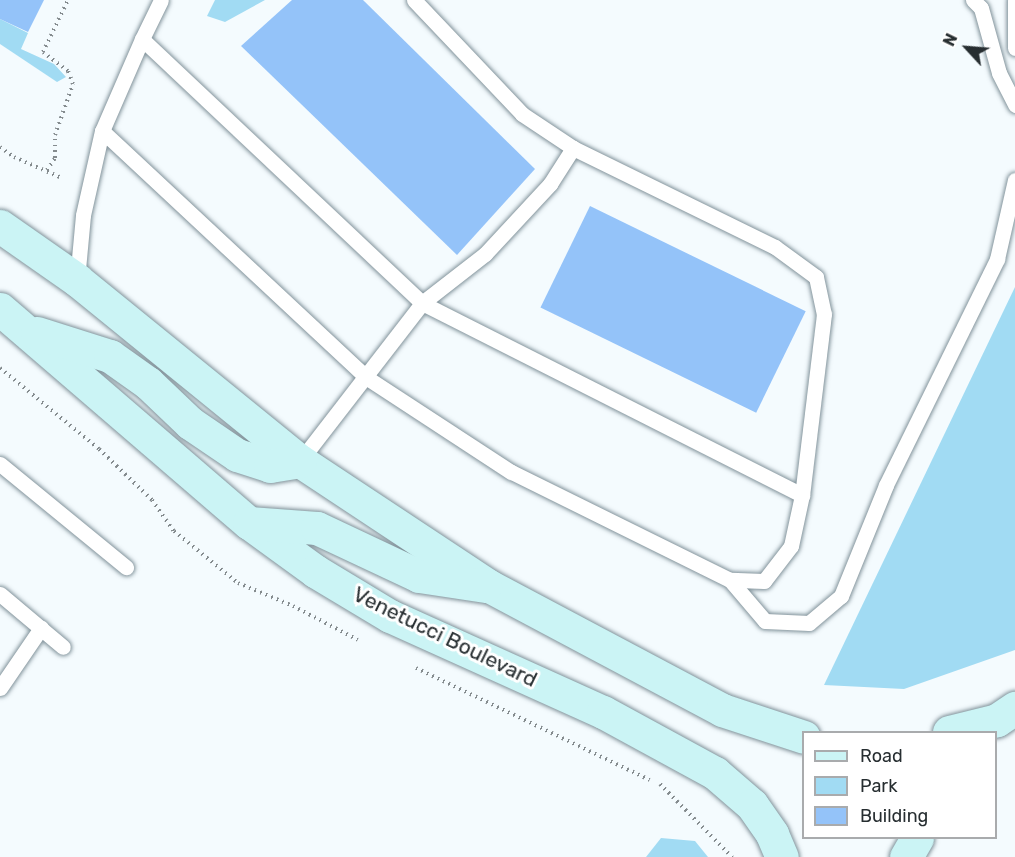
<!DOCTYPE html>
<html>
<head>
<meta charset="utf-8">
<style>
	body { margin:0 }
	#map { position:relative; width:1015px; height:857px; overflow:hidden; background:#f4fbfe; font-family:Rubik,sans-serif }
	div>[style] { position:absolute }
	.green>* { inset:0; background:#a1dbf3 }
	.building>* { inset:0; background:#94c3f9; transform-origin:0 0 }
	.path>* { height:4px; margin-top:-2px; transform-origin:0; background:repeating-linear-gradient(90deg,#848b8e 0 1.5px,transparent 0 6px) }
	.roads { filter:drop-shadow(0 0 2px #82939b) drop-shadow(0 0 2px #82939b) }
	.lane>* { height:15px; margin:-7.5px; padding:0 7.5px; transform-origin:7.5px; border-radius:7.5px; background:#fff }
	.secondary>* { height:33px; margin:-16.5px; padding:0 16.5px; transform-origin:16.5px; border-radius:16.5px; background:#cbf4f5 }
	span { translate:-50% -50%; white-space:nowrap; text-align:center; line-height:1.15; -webkit-text-stroke:6px #fff; paint-order:stroke }
	.street-label { font-size:21px; color:#272e31 }
	.legend { position:absolute; left:802px; top:731px; width:195px; height:108px; box-sizing:border-box; background:#fff; border:2px solid #a9abad; margin:0; padding:8px 10px; list-style:none; font-size:18px; color:#272e31 }
	.legend li { display:flex; align-items:center; gap:12px; height:30px }
	.legend b { width:30px; border:2px solid #a9abad }
	.north { position:absolute; left:937px; top:18px; width:60px; height:60px; -webkit-text-stroke:4px #fff; paint-order:stroke; rotate:296deg; font-size:16px; font-weight:700; line-height:24px; text-align:center; color:#272e31 }
	.north::after { content:''; display:block; margin:auto; width:21px; height:27px; background:#272e31; clip-path:polygon(50% 0,100% 100%,50% 72%,0 100%) }
</style>
</head>
<body>
<div id="map">
	<div class="green">
		<i style="clip-path:polygon(215px 0,265px 0,225px 22px,207px 16px)"></i>
		<i style="clip-path:polygon(0 19px,28px 33px,21px 49px,54px 64px,66px 77px,57px 82px,0 44px)"></i>
		<i style="clip-path:polygon(1015px 287px,1015px 650px,904px 689px,824px 685px)"></i>
		<i style="clip-path:polygon(661px 838px,695px 841px,708px 857px,646px 857px)"></i>
	</div>
	<div class="building">
		<i style="clip-path:polygon(0 0,44px 0,28px 32px,0 19px)"></i>
		<i style="clip-path:polygon(292px 0,363px 0,535px 169px,457px 255px,241px 46px)"></i>
		<i style="left:590px;top:206px;width:240px;height:113px;rotate:26deg"></i>
	</div>
	<div class="path">
		<i style="left:0;top:147px;width:17px;rotate:36deg"></i>
		<i style="left:14px;top:157px;width:52px;rotate:23.6deg"></i>
		<i style="left:47px;top:170px;width:14px;rotate:-56deg"></i>
		<i style="left:55px;top:158px;width:23px;rotate:-90deg"></i>
		<i style="left:55px;top:135px;width:54px;rotate:-70.6deg"></i>
		<i style="left:73px;top:84px;width:14px;rotate:-111deg"></i>
		<i style="left:68px;top:71px;width:31px;rotate:-143deg"></i>
		<i style="left:43px;top:52px;width:58px;rotate:-64.3deg"></i>
		<i style="left:0;top:368px;width:128px;rotate:39.3deg"></i>
		<i style="left:99px;top:449px;width:74px;rotate:43.9deg"></i>
		<i style="left:152px;top:500px;width:38px;rotate:55deg"></i>
		<i style="left:174px;top:531px;width:82px;rotate:39.1deg"></i>
		<i style="left:238px;top:583px;width:60px;rotate:22.7deg"></i>
		<i style="left:293px;top:606px;width:73px;rotate:27.6deg"></i>
		<i style="left:416px;top:668px;width:259px;rotate:25.6deg"></i>
		<i style="left:660px;top:784px;width:103px;rotate:45.4deg"></i>
	</div>
	<div class="roads">
		<div class="lane">
			<i style="left:414px;top:0;width:157px;rotate:46.5deg"></i>
			<i style="left:522px;top:114px;width:61px;rotate:33.7deg"></i>
			<i style="left:573px;top:148px;width:225px;rotate:26.1deg"></i>
			<i style="left:775px;top:247px;width:51px;rotate:36.2deg"></i>
			<i style="left:816px;top:277px;width:38px;rotate:78deg"></i>
			<i style="left:824px;top:314px;width:182px;rotate:96.9deg"></i>
			<i style="left:973px;top:0;width:11px;rotate:45deg"></i>
			<i style="left:981px;top:8px;width:67px;rotate:74.5deg"></i>
			<i style="left:999px;top:73px;width:36px;rotate:63deg"></i>
			<i style="left:1015px;top:0;width:48px;rotate:90deg"></i>
			<i style="left:142px;top:39px;width:385px;rotate:43.3deg"></i>
			<i style="left:422px;top:303px;width:426px;rotate:26.8deg"></i>
			<i style="left:802px;top:495px;width:52px;rotate:102.2deg"></i>
			<i style="left:791px;top:546px;width:44px;rotate:127.6deg"></i>
			<i style="left:764px;top:581px;width:34px;rotate:-178deg"></i>
			<i style="left:730px;top:580px;width:244px;rotate:-153.7deg"></i>
			<i style="left:511px;top:472px;width:173px;rotate:-146.8deg"></i>
			<i style="left:366px;top:377px;width:361px;rotate:-137deg"></i>
			<i style="left:102px;top:131px;width:100px;rotate:-66.5deg"></i>
			<i style="left:142px;top:39px;width:43px;rotate:-64deg"></i>
			<i style="left:77px;top:280px;width:65px;rotate:-84.7deg"></i>
			<i style="left:83px;top:215px;width:86px;rotate:-77.3deg"></i>
			<i style="left:300px;top:461px;width:200px;rotate:-52.3deg"></i>
			<i style="left:422px;top:303px;width:80px;rotate:-37.9deg"></i>
			<i style="left:485px;top:254px;width:96px;rotate:-47.1deg"></i>
			<i style="left:550px;top:184px;width:43px;rotate:-57.4deg"></i>
			<i style="left:0;top:464px;width:163px;rotate:39.3deg"></i>
			<i style="left:730px;top:580px;width:54px;rotate:49.5deg"></i>
			<i style="left:765px;top:621px;width:44px;rotate:2.6deg"></i>
			<i style="left:809px;top:623px;width:42px;rotate:-40.2deg"></i>
			<i style="left:841px;top:596px;width:120px;rotate:-67.9deg"></i>
			<i style="left:886px;top:485px;width:252px;rotate:-63.8deg"></i>
			<i style="left:997px;top:259px;width:81px;rotate:-77.2deg"></i>
			<i style="left:0;top:594px;width:82px;rotate:40.1deg"></i>
			<i style="left:0;top:688px;width:73px;rotate:-55.7deg"></i>
		</div>
		<div class="secondary">
			<i style="left:0;top:226px;width:94px;rotate:35deg"></i>
			<i style="left:77px;top:280px;width:287px;rotate:39.1deg"></i>
			<i style="left:300px;top:461px;width:227px;rotate:33.5deg"></i>
			<i style="left:489px;top:586px;width:264px;rotate:28deg"></i>
			<i style="left:722px;top:710px;width:86px;rotate:18.2deg"></i>
			<i style="left:0;top:309px;width:328px;rotate:40.7deg"></i>
			<i style="left:249px;top:523px;width:82px;rotate:36deg"></i>
			<i style="left:315px;top:571px;width:87px;rotate:31deg"></i>
			<i style="left:390px;top:616px;width:234px;rotate:24.3deg"></i>
			<i style="left:603px;top:712px;width:128px;rotate:28.6deg"></i>
			<i style="left:715px;top:773px;width:49px;rotate:40.9deg"></i>
			<i style="left:752px;top:805px;width:35px;rotate:55deg"></i>
			<i style="left:772px;top:834px;width:25px;rotate:67deg"></i>
			<i style="left:37px;top:333px;width:77px;rotate:17.5deg"></i>
			<i style="left:110px;top:356px;width:47px;rotate:35.4deg"></i>
			<i style="left:148px;top:383px;width:58px;rotate:43.6deg"></i>
			<i style="left:190px;top:423px;width:57px;rotate:34.2deg"></i>
			<i style="left:237px;top:455px;width:35px;rotate:18deg"></i>
			<i style="left:270px;top:466px;width:30px;rotate:-9deg"></i>
			<i style="left:249px;top:523px;width:68px;rotate:4.2deg"></i>
			<i style="left:317px;top:528px;width:113px;rotate:25.2deg"></i>
			<i style="left:419px;top:576px;width:67px;rotate:8.6deg"></i>
			<i style="left:949px;top:732px;width:49px;rotate:-14deg"></i>
			<i style="left:997px;top:720px;width:22px;rotate:-34deg"></i>
			<i style="left:906px;top:857px;width:22px;rotate:-60deg"></i>
		</div>
	</div>
	<div class="street-label">
		<span style="left:445px;top:637px;rotate:26deg">Venetucci Boulevard</span>
	</div>
	<ul class="legend">
	<li><b style="height:8px;background:#cbf4f5"></b>Road</li>
	<li><b style="height:16px;background:#a1dbf3"></b>Park</li>
	<li><b style="height:16px;background:#94c3f9"></b>Building</li>
	</ul>
	<div class="north">N</div>
</div>
</body>
</html>
